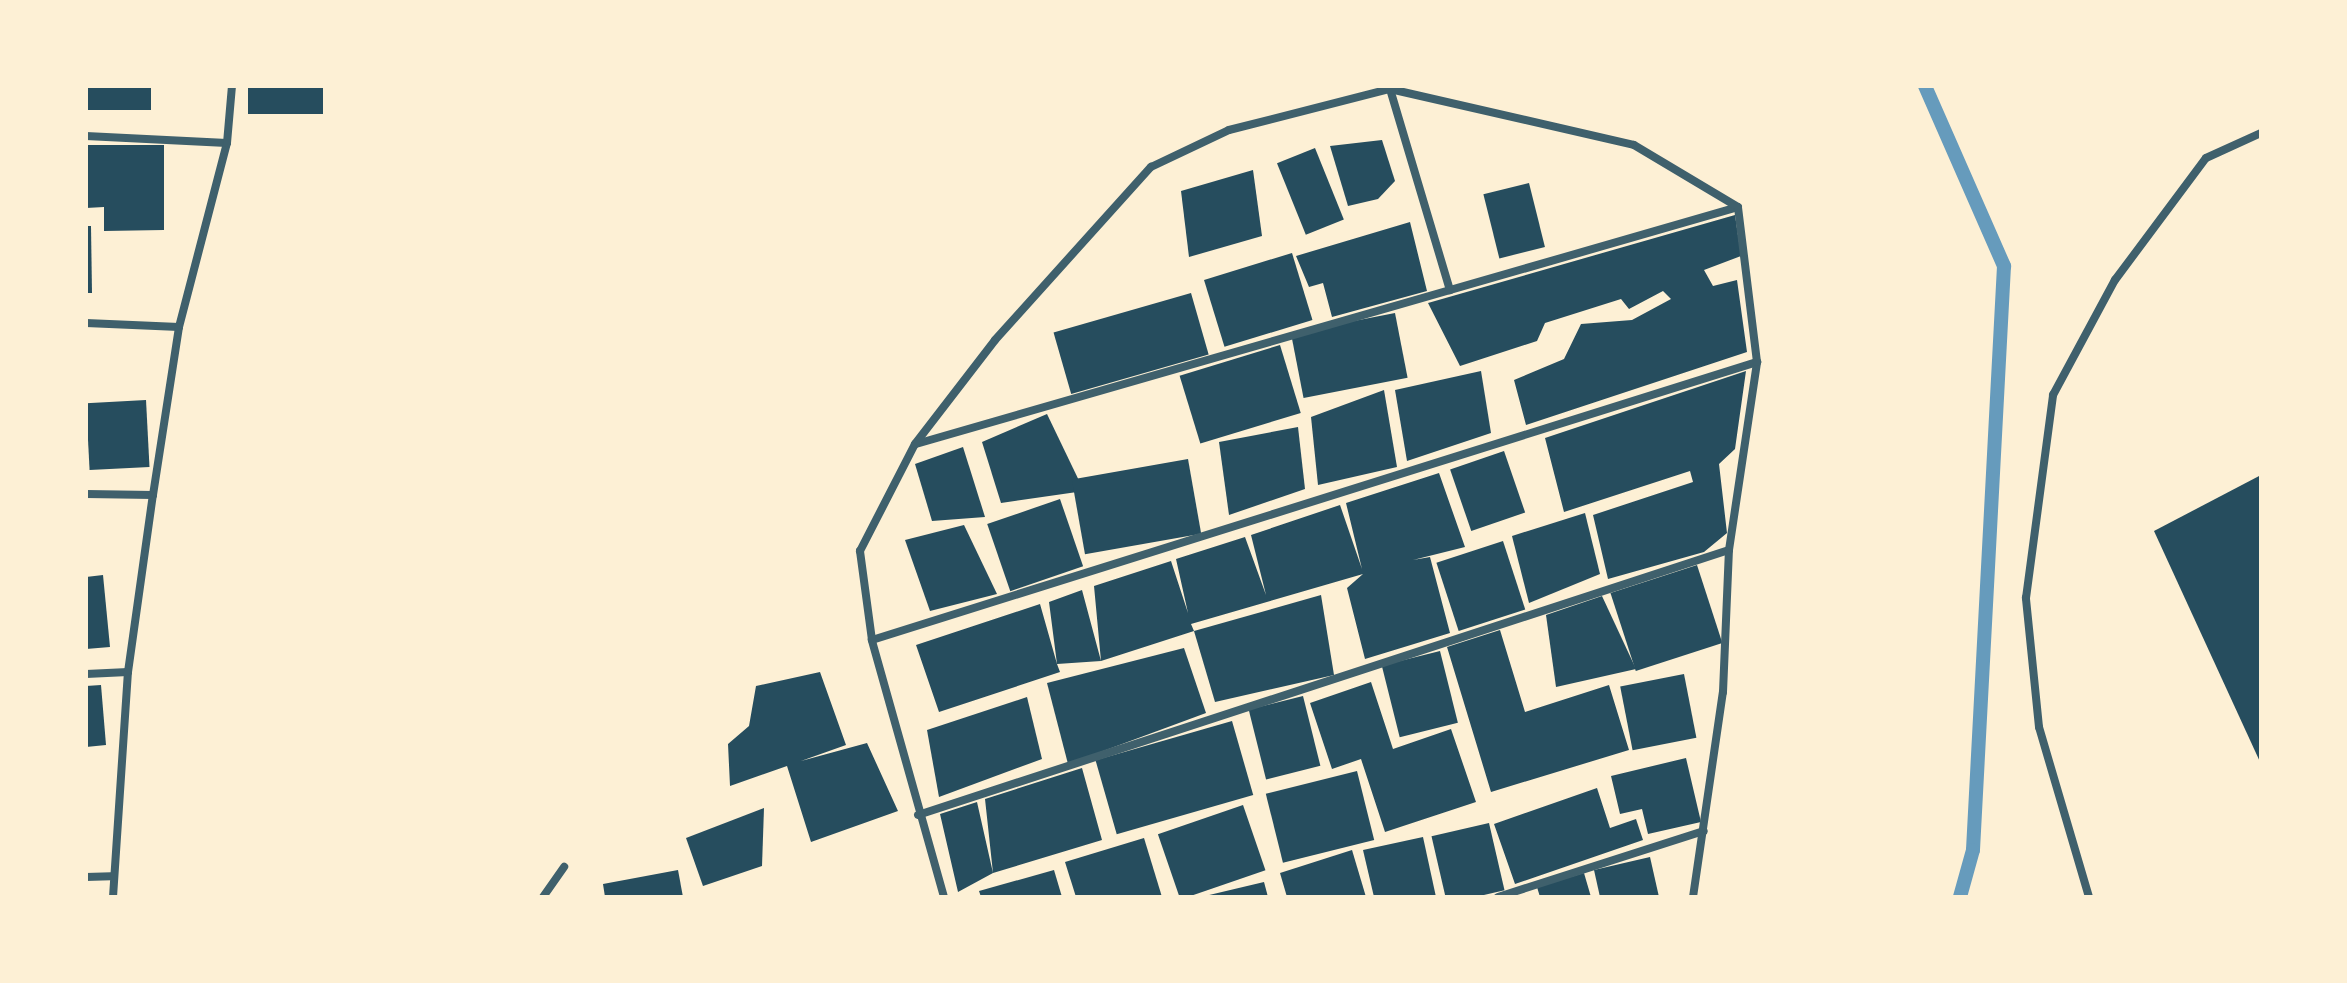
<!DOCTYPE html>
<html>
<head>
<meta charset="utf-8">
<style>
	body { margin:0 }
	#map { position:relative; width:2347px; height:983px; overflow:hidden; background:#fdf0d5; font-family:Arial,sans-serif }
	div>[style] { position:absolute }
	.stream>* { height:14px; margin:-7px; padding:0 7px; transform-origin:7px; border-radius:7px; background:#669bbc }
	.building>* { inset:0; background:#264d5e; transform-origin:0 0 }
	.minor>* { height:8px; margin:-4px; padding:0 4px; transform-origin:4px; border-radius:4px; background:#3f606c }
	span { translate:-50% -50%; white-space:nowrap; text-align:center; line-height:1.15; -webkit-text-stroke:8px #fdf0d5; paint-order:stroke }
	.frame { position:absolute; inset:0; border:88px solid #fdf0d5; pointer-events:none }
</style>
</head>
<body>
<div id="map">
	<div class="stream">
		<i style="left:1925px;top:86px;width:197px;rotate:66.3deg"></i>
		<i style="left:2004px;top:266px;width:585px;rotate:93.04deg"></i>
		<i style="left:1973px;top:850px;width:49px;rotate:105.5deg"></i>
	</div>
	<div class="building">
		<i style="left:86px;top:86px;width:65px;height:24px"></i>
		<i style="left:248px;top:86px;width:75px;height:28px"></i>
		<i style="clip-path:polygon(1382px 140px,1395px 181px,1378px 199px,1348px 206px,1330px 146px)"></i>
		<i style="clip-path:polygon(86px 145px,164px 145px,164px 230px,104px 231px,104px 207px,86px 208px)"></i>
		<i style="left:1315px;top:148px;width:77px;height:41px;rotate:68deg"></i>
		<i style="clip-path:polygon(1253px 170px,1262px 236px,1189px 257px,1181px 191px)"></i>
		<i style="left:1529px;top:183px;width:66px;height:47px;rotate:76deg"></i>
		<i style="clip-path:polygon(1735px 215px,1741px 256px,1704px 270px,1713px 286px,1737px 280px,1747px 352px,1526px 425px,1514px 380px,1564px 359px,1581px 324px,1632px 320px,1671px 299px,1663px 291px,1629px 309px,1621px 299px,1545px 323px,1537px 341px,1460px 366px,1428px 303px)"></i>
		<i style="clip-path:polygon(1410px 222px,1427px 291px,1332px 317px,1323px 283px,1309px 287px,1296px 256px)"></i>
		<i style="clip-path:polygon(86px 226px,91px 226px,92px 293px,86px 293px)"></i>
		<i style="left:1292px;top:253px;width:70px;height:92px;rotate:73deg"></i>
		<i style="left:1191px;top:293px;width:64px;height:143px;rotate:74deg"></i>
		<i style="left:1395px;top:313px;width:66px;height:106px;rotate:79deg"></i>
		<i style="left:1280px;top:345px;width:71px;height:105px;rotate:73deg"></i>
		<i style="clip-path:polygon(1481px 371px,1491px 433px,1407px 461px,1395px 390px)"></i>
		<i style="clip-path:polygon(1746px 371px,1735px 449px,1719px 464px,1727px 533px,1704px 552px,1608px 579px,1593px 515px,1693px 482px,1690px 471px,1564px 512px,1545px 438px)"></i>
		<i style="clip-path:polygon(1384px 390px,1397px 467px,1318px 485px,1311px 417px)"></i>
		<i style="left:146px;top:400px;width:67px;height:60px;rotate:87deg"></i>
		<i style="clip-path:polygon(1047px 414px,1084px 491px,1001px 503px,982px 442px)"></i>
		<i style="clip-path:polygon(1298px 427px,1305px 489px,1229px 515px,1219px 442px)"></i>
		<i style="clip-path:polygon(963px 447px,985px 517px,932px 521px,915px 464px)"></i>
		<i style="left:1504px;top:451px;width:65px;height:57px;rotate:71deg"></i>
		<i style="left:1188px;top:459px;width:76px;height:118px;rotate:80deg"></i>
		<i style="clip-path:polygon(1439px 473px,1465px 547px,1413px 560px,1430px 557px,1450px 633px,1365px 659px,1347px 588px,1363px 574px,1191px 624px,1194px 631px,1101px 661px,1057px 664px,1060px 672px,939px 712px,916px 645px,1040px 604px,1057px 664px,1049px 602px,1082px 590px,1101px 661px,1094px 586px,1171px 561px,1188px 613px,1176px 559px,1245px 537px,1266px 595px,1251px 535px,1340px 505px,1362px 569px,1346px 503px)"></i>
		<i style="clip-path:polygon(2261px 475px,2261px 764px,2154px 531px)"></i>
		<i style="left:1060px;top:499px;width:71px;height:77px;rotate:71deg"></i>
		<i style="clip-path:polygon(1585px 513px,1600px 574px,1529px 603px,1512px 536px)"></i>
		<i style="clip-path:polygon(964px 525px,997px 594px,930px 611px,905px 540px)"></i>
		<i style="left:1503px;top:541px;width:72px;height:70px;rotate:72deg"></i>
		<i style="left:1697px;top:565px;width:82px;height:91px;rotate:72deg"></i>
		<i style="clip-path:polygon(103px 575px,110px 647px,86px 649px,86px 577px)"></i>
		<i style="clip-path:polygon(1321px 595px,1334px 675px,1215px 702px,1194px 631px)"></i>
		<i style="clip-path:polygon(1602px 596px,1636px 669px,1556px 687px,1546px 615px)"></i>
		<i style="clip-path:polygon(1500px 630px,1525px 712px,1609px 685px,1629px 750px,1491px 792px,1447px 647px)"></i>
		<i style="clip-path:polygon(1184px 648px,1206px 713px,1068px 764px,1047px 683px)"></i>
		<i style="left:1440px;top:651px;width:74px;height:60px;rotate:76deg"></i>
		<i style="clip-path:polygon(820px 672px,846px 745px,801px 761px,867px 743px,898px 811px,811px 842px,787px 766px,730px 786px,728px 744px,749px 726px,756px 686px)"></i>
		<i style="left:1684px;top:674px;width:65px;height:65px;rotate:79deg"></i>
		<i style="clip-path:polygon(1371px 682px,1393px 749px,1451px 729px,1476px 802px,1385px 832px,1361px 759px,1332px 769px,1310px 703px)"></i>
		<i style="clip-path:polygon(101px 685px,106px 745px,86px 747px,86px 686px)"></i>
		<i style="left:1303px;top:696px;width:72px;height:56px;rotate:76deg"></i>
		<i style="clip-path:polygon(1027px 697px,1042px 759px,939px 797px,927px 730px)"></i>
		<i style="left:1232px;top:721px;width:77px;height:142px;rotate:74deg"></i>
		<i style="clip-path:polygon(1686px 758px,1701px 822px,1648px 834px,1642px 809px,1620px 814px,1611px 776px)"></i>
		<i style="clip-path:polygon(1082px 768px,1102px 840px,993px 873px,958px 892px,940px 814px,977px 802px,993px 873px,985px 799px)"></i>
		<i style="left:1357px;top:771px;width:71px;height:94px;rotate:76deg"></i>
		<i style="clip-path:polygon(1597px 788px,1610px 828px,1636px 819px,1643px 840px,1515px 884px,1494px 824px)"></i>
		<i style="left:1243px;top:805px;width:69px;height:90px;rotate:71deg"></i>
		<i style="clip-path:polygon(764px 808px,762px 866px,703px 886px,686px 838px)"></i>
		<i style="left:1489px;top:823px;width:69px;height:59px;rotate:77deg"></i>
		<i style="clip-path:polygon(1423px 837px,1436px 897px,1374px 897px,1363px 850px)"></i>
		<i style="clip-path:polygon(1144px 838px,1162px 897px,1076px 897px,1065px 862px)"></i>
		<i style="clip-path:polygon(1352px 850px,1366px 897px,1287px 897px,1280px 873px)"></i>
		<i style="clip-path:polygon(1650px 857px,1659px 897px,1600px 897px,1594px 870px)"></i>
		<i style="clip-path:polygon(678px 870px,683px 897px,605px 897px,603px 884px)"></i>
		<i style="clip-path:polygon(1054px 870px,1062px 897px,981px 897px,979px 891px)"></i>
		<i style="clip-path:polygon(1584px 873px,1591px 897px,1540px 897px,1537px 887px)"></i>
		<i style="clip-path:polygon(1264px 882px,1268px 897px,1205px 897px,1205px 896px)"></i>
	</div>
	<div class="minor">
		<i style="left:1390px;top:89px;width:210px;rotate:73.4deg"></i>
		<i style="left:86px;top:136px;width:141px;rotate:2.8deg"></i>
		<i style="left:86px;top:323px;width:93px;rotate:2.5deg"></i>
		<i style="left:916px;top:444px;width:855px;rotate:-16.08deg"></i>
		<i style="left:86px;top:494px;width:67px;rotate:0.9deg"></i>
		<i style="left:872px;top:640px;width:928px;rotate:-17.44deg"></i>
		<i style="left:86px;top:674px;width:42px;rotate:-2.7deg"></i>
		<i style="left:918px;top:815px;width:853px;rotate:-18.1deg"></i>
		<i style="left:86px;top:877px;width:25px;rotate:-2deg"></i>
		<i style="left:113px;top:897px;width:225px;rotate:-86.2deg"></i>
		<i style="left:128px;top:672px;width:179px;rotate:-82deg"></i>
		<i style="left:153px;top:495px;width:170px;rotate:-81.2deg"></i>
		<i style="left:179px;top:327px;width:190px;rotate:-75.4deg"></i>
		<i style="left:227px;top:143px;width:57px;rotate:-85deg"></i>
		<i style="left:543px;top:897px;width:37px;rotate:-55deg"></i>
		<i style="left:944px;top:897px;width:267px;rotate:-105.7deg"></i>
		<i style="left:872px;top:640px;width:90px;rotate:-97.7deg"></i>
		<i style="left:860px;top:551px;width:120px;rotate:-62.8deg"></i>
		<i style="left:915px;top:444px;width:131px;rotate:-52.4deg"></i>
		<i style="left:995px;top:340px;width:233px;rotate:-48deg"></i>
		<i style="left:1151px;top:167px;width:86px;rotate:-25.4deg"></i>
		<i style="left:1229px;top:130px;width:166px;rotate:-14.3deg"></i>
		<i style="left:1390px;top:89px;width:250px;rotate:12.9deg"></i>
		<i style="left:1634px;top:145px;width:121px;rotate:30.8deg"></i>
		<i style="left:1498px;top:897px;width:216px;rotate:-17.8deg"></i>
		<i style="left:1693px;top:897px;width:207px;rotate:-81.7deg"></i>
		<i style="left:1723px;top:692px;width:142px;rotate:-87.6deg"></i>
		<i style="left:1729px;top:550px;width:190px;rotate:-81.5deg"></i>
		<i style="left:1757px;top:362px;width:156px;rotate:-97deg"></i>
		<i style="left:2089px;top:897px;width:177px;rotate:-106.4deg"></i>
		<i style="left:2039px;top:727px;width:130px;rotate:-95.8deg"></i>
		<i style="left:2026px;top:598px;width:205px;rotate:-82.4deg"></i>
		<i style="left:2053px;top:395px;width:131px;rotate:-61.7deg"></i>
		<i style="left:2115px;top:280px;width:152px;rotate:-53.3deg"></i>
		<i style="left:2206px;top:158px;width:60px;rotate:-24.4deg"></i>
	</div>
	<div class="frame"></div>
</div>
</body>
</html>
